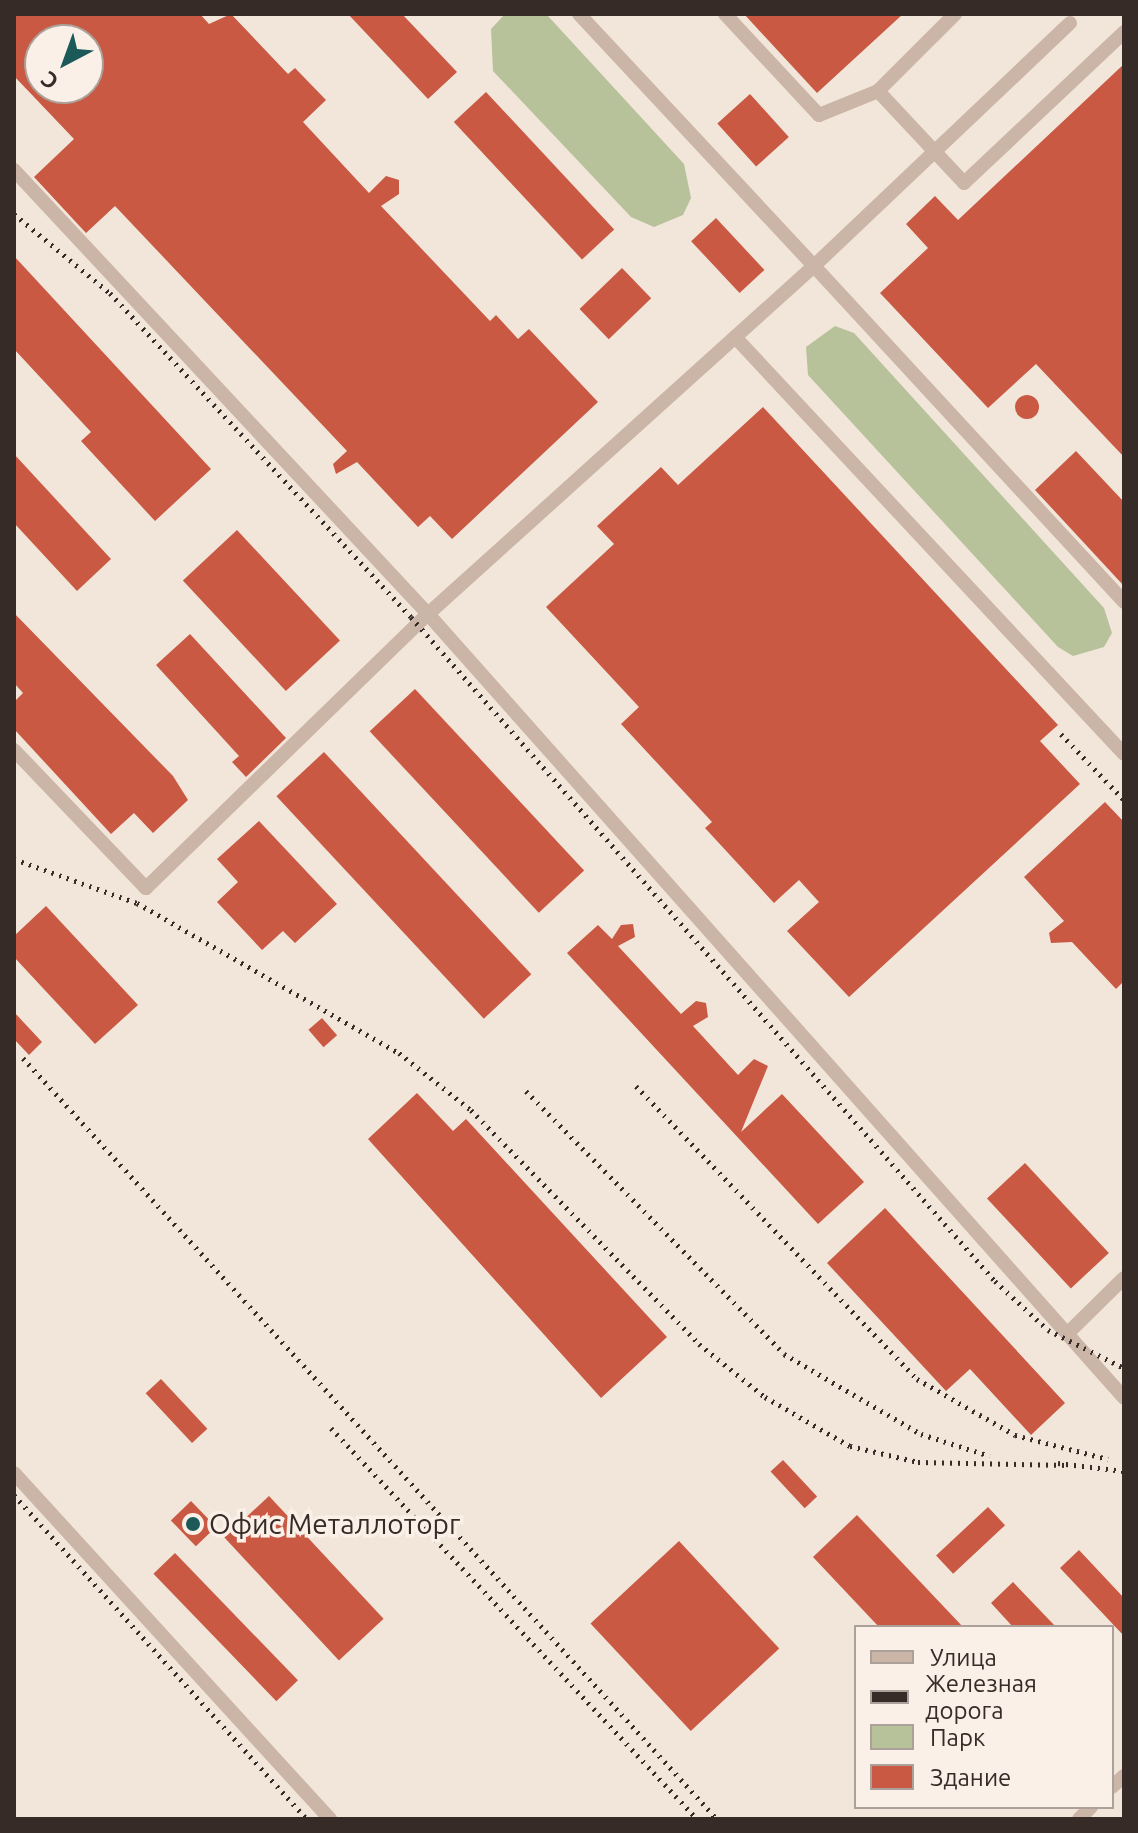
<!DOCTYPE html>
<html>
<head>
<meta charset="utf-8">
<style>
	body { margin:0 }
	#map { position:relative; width:1138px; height:1833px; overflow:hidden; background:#f2e6db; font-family:Ubuntu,sans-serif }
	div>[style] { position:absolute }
	.green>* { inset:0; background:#b7c29a }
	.building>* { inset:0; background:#c95942; transform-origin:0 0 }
	.round { border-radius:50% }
	.street>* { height:14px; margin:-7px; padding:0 7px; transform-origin:7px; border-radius:7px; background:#cbb5a6 }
	.rail>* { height:5px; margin-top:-2.5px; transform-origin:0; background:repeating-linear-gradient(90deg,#372b27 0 2px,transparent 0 8px) }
	.dots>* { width:22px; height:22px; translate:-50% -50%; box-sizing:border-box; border:4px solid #faf0e7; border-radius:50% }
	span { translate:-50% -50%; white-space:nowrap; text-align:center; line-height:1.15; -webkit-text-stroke:7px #faf0e7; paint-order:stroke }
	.poi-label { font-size:28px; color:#372b27 }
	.left { translate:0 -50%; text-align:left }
	.frame { position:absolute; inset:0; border:16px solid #372b27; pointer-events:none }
	.legend { position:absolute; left:854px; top:1625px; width:260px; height:184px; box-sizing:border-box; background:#faf0e7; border:2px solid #aca19a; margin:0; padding:10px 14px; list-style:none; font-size:24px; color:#372b27 }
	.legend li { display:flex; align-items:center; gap:16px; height:40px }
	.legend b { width:40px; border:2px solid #aca19a }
	.north { position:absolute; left:24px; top:24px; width:80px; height:80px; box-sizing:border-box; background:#faf0e7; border:2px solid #aca19a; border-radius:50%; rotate:221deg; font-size:22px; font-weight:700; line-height:32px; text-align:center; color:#372b27 }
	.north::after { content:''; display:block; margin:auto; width:28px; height:36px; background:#1c5a59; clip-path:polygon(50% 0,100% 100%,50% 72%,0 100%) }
</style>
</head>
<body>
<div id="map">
	<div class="green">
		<i style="clip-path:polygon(505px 14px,548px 16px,684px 164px,691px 198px,683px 215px,654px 227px,631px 217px,493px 71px,491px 29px)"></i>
		<i style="clip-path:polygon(835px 326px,854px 333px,1104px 608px,1112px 633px,1104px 647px,1073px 656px,1058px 647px,808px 375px,806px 347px)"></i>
	</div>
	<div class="building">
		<i style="clip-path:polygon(evenodd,14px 14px,200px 14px,209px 24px,231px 14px,288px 74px,295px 68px,326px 100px,303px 122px,369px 193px,386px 176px,399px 180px,399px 194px,381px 206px,490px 321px,496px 315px,518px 339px,529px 329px,598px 402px,452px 539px,430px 516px,418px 527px,357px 462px,336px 474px,333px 464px,347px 451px,115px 206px,86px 233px,34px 177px,74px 139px,14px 76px,14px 14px,40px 40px,88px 40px,88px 88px,40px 88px,40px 40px)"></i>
		<i style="clip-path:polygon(348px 14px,402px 14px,457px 72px,428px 99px)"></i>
		<i style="clip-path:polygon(744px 14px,903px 14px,817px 93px)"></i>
		<i style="clip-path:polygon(1124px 64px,1124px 457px,1036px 364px,988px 408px,880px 293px,928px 248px,906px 224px,935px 196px,958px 220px)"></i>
		<i style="left:486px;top:92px;width:188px;height:44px;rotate:47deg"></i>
		<i style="left:750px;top:94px;width:58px;height:44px;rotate:48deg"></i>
		<i style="left:716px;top:218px;width:71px;height:34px;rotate:47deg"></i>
		<i style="clip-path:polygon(14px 256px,211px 469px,155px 521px,81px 441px,91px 432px,14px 349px)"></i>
		<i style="left:622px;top:268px;width:42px;height:59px;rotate:46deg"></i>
		<i class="round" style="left:1015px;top:395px;width:24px;height:24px"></i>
		<i style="clip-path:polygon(763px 407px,1058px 725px,1040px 741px,1080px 784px,849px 997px,787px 931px,819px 902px,799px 880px,774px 903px,741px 867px,705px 828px,712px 822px,621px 724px,639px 707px,546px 607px,614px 544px,597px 526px,661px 467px,678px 485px)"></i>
		<i style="clip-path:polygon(1076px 451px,1124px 502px,1124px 586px,1035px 490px)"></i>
		<i style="clip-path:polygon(14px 454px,111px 559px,77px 591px,14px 523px)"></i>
		<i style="left:237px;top:530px;width:151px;height:74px;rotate:47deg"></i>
		<i style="clip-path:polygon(14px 613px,173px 776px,188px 800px,153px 833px,134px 813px,111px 834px,14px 729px,14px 702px,23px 693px,14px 683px)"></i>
		<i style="clip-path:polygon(190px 634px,286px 738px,246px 777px,232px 762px,239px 756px,156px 665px)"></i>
		<i style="left:415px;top:689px;width:248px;height:62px;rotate:47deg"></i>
		<i style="left:324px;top:752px;width:304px;height:65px;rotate:47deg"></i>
		<i style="clip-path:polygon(1105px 802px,1124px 822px,1124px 981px,1116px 989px,1072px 942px,1051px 943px,1049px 933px,1064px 921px,1024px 877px)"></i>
		<i style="clip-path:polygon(259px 821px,337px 904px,295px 943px,283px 931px,262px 950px,217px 902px,238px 882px,217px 859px)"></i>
		<i style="clip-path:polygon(46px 906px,138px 1005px,95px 1044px,14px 957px,14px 936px)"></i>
		<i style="clip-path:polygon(633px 924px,635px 937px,618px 946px,681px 1014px,696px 1001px,706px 1003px,708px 1017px,693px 1026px,738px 1075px,754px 1059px,768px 1066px,741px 1132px,782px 1094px,864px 1182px,818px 1224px,567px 953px,598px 925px,612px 939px,621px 925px)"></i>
		<i style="clip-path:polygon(14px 1012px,42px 1042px,29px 1055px,14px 1039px)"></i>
		<i style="left:322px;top:1018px;width:23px;height:18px;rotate:49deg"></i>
		<i style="clip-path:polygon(417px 1093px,453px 1131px,466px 1119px,667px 1337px,601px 1398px,368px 1139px)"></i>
		<i style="left:1025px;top:1163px;width:123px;height:52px;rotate:47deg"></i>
		<i style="clip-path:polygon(885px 1208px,1065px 1403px,1031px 1435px,970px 1369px,946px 1391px,827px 1263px)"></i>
		<i style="left:161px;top:1379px;width:68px;height:21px;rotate:47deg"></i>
		<i style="left:783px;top:1460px;width:50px;height:17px;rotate:47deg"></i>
		<i style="left:269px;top:1496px;width:168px;height:61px;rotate:47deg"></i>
		<i style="left:191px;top:1501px;width:36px;height:28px;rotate:46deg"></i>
		<i style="left:988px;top:1507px;width:25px;height:71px;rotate:47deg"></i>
		<i style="clip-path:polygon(857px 1515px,963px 1627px,879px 1627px,813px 1557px)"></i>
		<i style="left:679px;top:1541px;width:147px;height:121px;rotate:47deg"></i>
		<i style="clip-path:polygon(1079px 1550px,1124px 1598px,1124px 1636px,1060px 1568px)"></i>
		<i style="left:175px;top:1553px;width:177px;height:30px;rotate:46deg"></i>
		<i style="clip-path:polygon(1013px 1582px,1056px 1627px,1013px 1627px,991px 1603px)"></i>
	</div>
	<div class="street">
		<i style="left:725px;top:14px;width:138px;rotate:47.1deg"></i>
		<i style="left:819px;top:115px;width:64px;rotate:-22.1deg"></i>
		<i style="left:878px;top:91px;width:109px;rotate:-45deg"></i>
		<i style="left:1070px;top:23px;width:353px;rotate:136.5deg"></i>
		<i style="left:814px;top:266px;width:457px;rotate:47.3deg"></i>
		<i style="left:878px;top:91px;width:126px;rotate:46.9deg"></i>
		<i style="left:964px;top:183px;width:220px;rotate:-43.3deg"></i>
		<i style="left:14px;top:170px;width:607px;rotate:47deg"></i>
		<i style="left:428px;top:614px;width:520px;rotate:-42.04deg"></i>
		<i style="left:814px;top:266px;width:345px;rotate:-133deg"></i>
		<i style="left:735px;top:337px;width:570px;rotate:46.99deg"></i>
		<i style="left:14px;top:750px;width:191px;rotate:46.3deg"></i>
		<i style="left:146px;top:888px;width:393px;rotate:-44.2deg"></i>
		<i style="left:428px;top:614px;width:1048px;rotate:48.4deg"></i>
		<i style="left:1068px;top:1333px;width:78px;rotate:-44.5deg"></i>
		<i style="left:14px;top:1473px;width:469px;rotate:47.6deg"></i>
		<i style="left:1112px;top:1787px;width:16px;rotate:-43deg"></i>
		<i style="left:1079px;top:1819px;width:17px;rotate:-45deg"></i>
	</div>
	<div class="rail">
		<i style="left:14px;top:214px;width:124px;rotate:39.5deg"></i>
		<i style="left:110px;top:293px;width:442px;rotate:47.1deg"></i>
		<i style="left:411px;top:617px;width:884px;rotate:48.67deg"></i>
		<i style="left:995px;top:1281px;width:72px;rotate:42.8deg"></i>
		<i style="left:1048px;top:1330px;width:85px;rotate:26.6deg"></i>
		<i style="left:1061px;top:734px;width:91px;rotate:46.3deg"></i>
		<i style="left:14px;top:859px;width:131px;rotate:19.7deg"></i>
		<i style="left:137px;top:903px;width:302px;rotate:29.8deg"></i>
		<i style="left:399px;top:1053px;width:92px;rotate:38.4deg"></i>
		<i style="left:471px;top:1110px;width:327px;rotate:45.7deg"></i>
		<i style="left:699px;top:1344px;width:85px;rotate:38.8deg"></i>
		<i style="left:765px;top:1397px;width:98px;rotate:30deg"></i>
		<i style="left:850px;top:1446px;width:70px;rotate:13.2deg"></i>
		<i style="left:918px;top:1462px;width:151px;rotate:1.1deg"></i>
		<i style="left:23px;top:1058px;width:1030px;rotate:47.64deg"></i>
		<i style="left:636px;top:1086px;width:406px;rotate:46.2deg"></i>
		<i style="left:917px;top:1379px;width:113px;rotate:29.7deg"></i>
		<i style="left:1015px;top:1435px;width:96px;rotate:14.5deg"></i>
		<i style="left:526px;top:1091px;width:368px;rotate:45.5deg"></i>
		<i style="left:784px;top:1354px;width:159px;rotate:30.3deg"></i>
		<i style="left:921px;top:1434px;width:72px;rotate:17.7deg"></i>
		<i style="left:331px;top:1428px;width:536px;rotate:46.89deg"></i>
		<i style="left:1058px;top:1463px;width:66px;rotate:6.9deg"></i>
		<i style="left:14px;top:1495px;width:437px;rotate:47.9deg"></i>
	</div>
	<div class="dots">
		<i style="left:193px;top:1524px;background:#1c5a59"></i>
	</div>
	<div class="poi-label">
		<span class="left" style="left:209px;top:1524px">Офис Металлоторг</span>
	</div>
	<div class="frame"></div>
	<ul class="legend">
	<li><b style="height:10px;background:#cbb5a6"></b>Улица</li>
	<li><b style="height:10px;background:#372b27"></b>Железная дорога</li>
	<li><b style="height:22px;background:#b7c29a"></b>Парк</li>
	<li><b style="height:22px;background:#c95942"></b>Здание</li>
	</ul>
	<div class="north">С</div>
</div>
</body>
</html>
